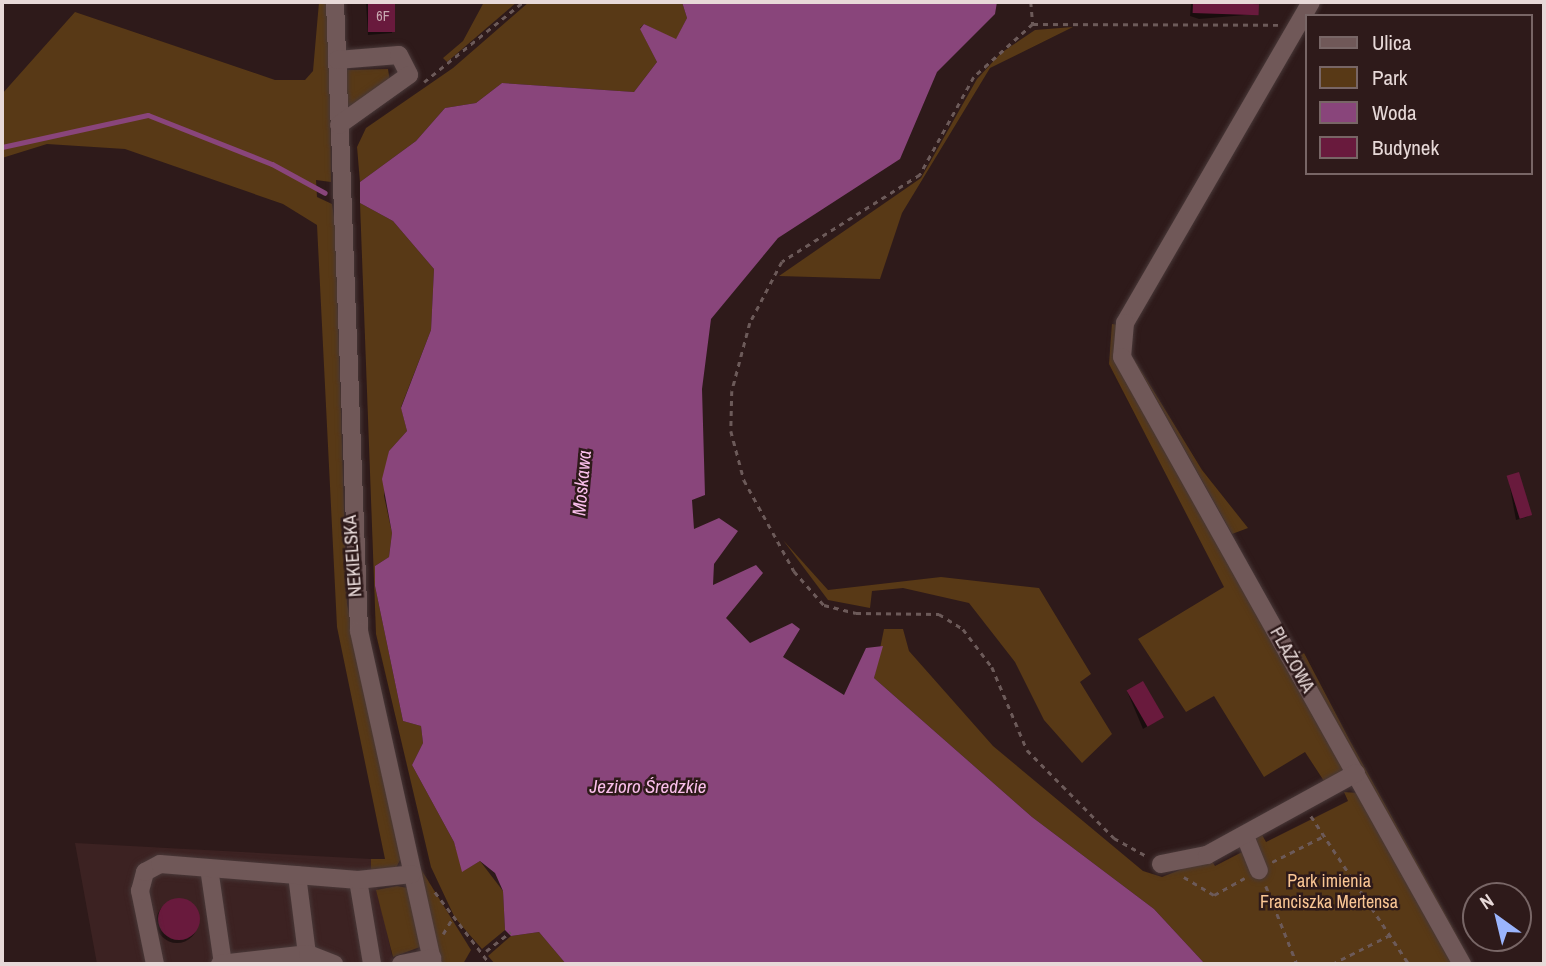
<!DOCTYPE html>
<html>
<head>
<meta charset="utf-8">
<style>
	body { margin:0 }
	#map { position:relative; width:1546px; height:966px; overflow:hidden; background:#2e1a1a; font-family:"Archivo Narrow",sans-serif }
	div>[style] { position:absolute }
	.built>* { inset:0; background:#3c2222 }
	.green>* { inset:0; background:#583916 }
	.water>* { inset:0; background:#89457b }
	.shadow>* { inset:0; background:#0007 }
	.round { border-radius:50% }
	.stream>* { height:5px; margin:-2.5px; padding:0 2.5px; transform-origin:2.5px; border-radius:2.5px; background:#89457b }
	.building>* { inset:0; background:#691a3d; transform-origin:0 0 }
	.path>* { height:2.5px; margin-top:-1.25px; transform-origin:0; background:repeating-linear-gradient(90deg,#6c5a59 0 5px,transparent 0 10px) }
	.roads { filter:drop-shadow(0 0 2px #483838) drop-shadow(0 0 2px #483838) }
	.minor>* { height:18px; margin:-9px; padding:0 9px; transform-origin:9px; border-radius:9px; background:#705858 }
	span { translate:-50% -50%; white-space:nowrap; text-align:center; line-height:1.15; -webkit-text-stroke:5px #2e1a1a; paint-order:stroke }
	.number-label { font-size:14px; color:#c8a9b1 }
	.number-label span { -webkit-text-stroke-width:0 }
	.street-label { font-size:18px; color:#e7d9d8 }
	.park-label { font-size:18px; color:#fac694 }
	.water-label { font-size:19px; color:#fabfeb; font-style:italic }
	.frame { position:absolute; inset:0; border:4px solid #e7d9d8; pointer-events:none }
	.legend { position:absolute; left:1305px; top:14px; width:228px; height:161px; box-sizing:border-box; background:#2e1a1a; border:2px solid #786666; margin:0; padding:9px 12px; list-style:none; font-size:21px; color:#e7d9d8 }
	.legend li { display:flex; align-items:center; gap:14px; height:35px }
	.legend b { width:35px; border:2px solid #786666 }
	.north { position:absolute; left:1462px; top:882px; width:70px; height:70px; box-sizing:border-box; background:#2e1a1a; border:2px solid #786666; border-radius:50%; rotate:326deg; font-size:19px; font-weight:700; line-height:28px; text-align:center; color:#e7d9d8 }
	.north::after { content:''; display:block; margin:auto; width:24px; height:32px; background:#9bb5fd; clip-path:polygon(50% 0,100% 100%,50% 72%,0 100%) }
</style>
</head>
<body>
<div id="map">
	<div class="built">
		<i style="clip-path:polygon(75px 843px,371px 859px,394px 964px,97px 964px)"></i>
	</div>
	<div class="green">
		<i style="clip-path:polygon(319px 2px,329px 2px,331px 182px,316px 180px,317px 197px,332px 204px,335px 224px,347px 604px,401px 858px,395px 870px,371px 872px,371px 859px,385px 859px,337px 627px,317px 225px,283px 204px,125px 149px,47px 144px,2px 158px,2px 94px,75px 12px,275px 80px,305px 80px,313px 71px)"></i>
		<i style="clip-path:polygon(484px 2px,517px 2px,447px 62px,443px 58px,463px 41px)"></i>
		<i style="clip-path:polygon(529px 2px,682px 2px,687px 18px,676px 40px,644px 24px,640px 28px,657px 62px,634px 92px,502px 83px,476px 103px,445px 108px,416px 141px,360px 182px,357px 147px,366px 128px,453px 68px)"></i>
		<i style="clip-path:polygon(1073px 27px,990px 68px,902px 213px,880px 279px,779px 276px,921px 178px,977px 79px,1001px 53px,1035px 30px)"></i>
		<i style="clip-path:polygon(388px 69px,390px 82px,346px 113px,345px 70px)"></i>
		<i style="clip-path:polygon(360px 203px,393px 221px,434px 269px,431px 330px,401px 407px,407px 431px,389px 451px,384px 496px,392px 533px,389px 557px,375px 566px,375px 586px,403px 721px,421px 726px,423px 743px,412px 765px,454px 842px,463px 871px,480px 861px,503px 891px,505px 930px,482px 949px,455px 918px,431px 867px,376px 634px)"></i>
		<i style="clip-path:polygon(1112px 324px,1118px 325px,1116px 361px,1345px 770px,1324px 781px,1305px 752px,1264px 777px,1214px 696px,1186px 712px,1138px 639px,1224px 587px,1109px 364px)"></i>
		<i style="clip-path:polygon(1131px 354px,1202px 470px,1248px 528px,1232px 534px)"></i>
		<i style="clip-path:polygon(783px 540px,828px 590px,941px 577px,1039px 588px,1091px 674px,1080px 682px,1112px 734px,1082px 763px,1044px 720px,1015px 662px,969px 603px,903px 588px,872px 591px,870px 608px,828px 600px)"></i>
		<i style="clip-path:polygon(884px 629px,903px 629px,909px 651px,993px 746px,1143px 871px,1162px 877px,1210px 858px,1215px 866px,1244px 851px,1241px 843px,1261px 833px,1266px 842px,1348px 801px,1344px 792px,1358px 793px,1453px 964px,1205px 964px,1154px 909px,1032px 817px,874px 678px)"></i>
		<i style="clip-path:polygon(1304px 653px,1350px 741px,1473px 964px,1296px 654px)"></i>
		<i style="clip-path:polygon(419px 866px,471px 950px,463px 964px,441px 964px)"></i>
		<i style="clip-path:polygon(397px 886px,408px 888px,420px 947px,393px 957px,376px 890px)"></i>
		<i style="clip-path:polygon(539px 932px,566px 964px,495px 964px,488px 956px,511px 936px)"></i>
	</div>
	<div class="water">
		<i style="clip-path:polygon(682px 2px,997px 2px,995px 14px,937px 72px,900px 159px,778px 238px,711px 319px,702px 389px,705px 495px,692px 500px,694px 529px,719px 518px,738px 531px,714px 564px,713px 585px,756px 565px,763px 573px,726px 618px,750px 643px,792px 623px,800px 629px,783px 657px,844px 695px,866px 648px,883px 646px,874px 678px,1032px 817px,1154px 909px,1205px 964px,566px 964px,539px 932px,511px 936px,505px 930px,503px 891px,495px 873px,480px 861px,462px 872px,454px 842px,412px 765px,423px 743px,421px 726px,403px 721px,375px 586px,375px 566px,389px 557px,392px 533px,382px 479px,389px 451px,407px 431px,401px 408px,431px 330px,434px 269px,393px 221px,360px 203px,360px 182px,416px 141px,445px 108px,476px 103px,502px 83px,634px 92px,657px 62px,640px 29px,644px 24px,676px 39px,687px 18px)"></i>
	</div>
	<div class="shadow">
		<i style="clip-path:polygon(366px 2px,393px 2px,392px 33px,368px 35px)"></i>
		<i style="clip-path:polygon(1191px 2px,1231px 2px,1231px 7px,1257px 14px,1199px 19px,1190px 16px)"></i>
		<i style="clip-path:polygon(1508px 477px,1530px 514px,1527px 517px,1516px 520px)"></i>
		<i style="clip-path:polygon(1127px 691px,1158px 720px,1143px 729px)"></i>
		<i class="round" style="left:156px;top:901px;width:42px;height:42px"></i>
	</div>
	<div class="stream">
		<i style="left:2px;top:147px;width:149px;rotate:-12.4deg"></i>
		<i style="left:148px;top:115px;width:133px;rotate:21.6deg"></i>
		<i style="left:272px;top:164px;width:60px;rotate:28.7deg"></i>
	</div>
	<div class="building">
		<i style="left:368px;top:2px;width:27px;height:30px"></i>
		<i style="left:1193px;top:2px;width:66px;height:11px;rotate:2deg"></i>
		<i style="left:1519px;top:472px;width:45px;height:13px;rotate:73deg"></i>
		<i style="left:1143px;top:681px;width:42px;height:19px;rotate:60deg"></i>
		<i class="round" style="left:158px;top:898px;width:42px;height:42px"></i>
	</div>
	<div class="path">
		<i style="left:1031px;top:2px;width:22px;rotate:85deg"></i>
		<i style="left:1033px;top:24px;width:79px;rotate:138.1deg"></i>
		<i style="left:974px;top:77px;width:112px;rotate:118.9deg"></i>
		<i style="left:920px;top:175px;width:163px;rotate:147.8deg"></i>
		<i style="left:782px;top:262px;width:69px;rotate:117.7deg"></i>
		<i style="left:750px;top:323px;width:70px;rotate:104.8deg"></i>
		<i style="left:732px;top:391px;width:40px;rotate:91.4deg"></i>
		<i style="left:731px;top:431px;width:51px;rotate:75.1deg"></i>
		<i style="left:744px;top:480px;width:104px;rotate:61.2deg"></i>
		<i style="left:794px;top:571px;width:45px;rotate:48.6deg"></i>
		<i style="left:824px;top:605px;width:33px;rotate:14deg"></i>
		<i style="left:856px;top:613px;width:83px;rotate:0.7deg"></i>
		<i style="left:939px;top:614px;width:28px;rotate:32deg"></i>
		<i style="left:963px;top:629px;width:48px;rotate:52.7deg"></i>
		<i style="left:992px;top:667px;width:90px;rotate:67.1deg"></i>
		<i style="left:1027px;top:750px;width:124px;rotate:45.3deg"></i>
		<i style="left:1114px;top:838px;width:39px;rotate:29deg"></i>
		<i style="left:1033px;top:24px;width:245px;rotate:0.2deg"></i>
		<i style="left:424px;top:82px;width:127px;rotate:-38.9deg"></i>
		<i style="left:1311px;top:816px;width:178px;rotate:56.5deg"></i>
		<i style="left:1272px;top:862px;width:56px;rotate:-26.6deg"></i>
		<i style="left:1184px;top:877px;width:35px;rotate:31deg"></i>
		<i style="left:1214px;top:895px;width:35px;rotate:-29deg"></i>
		<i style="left:1266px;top:886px;width:84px;rotate:68.3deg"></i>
		<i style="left:435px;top:892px;width:91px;rotate:52.6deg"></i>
		<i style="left:443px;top:934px;width:17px;rotate:-59deg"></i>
		<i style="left:486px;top:951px;width:31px;rotate:-38deg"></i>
		<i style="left:1332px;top:964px;width:63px;rotate:-26.6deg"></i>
	</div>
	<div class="roads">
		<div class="minor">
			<i style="left:335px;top:2px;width:629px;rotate:87.81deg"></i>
			<i style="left:359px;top:631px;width:341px;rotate:77.5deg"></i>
			<i style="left:1311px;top:2px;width:371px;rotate:120.1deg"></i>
			<i style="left:1125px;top:323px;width:34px;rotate:95deg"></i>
			<i style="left:1122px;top:357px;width:696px;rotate:60.75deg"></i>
			<i style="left:337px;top:60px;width:62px;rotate:-4.6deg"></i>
			<i style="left:399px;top:55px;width:22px;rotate:63deg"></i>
			<i style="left:409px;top:75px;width:86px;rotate:144.5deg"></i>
			<i style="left:1245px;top:836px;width:37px;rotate:68deg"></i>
			<i style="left:1161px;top:864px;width:47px;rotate:-11.1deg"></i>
			<i style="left:1207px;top:855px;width:170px;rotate:-28.8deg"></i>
			<i style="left:209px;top:868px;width:97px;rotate:81.7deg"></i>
			<i style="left:297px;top:875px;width:80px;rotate:82.8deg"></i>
			<i style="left:358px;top:880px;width:85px;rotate:80.5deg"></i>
			<i style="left:155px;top:964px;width:75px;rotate:-101.6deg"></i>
			<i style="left:140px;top:891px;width:20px;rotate:-75deg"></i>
			<i style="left:145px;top:872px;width:17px;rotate:-28deg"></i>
			<i style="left:160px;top:864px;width:199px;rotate:4.6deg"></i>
			<i style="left:358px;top:880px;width:54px;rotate:-6.3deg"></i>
			<i style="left:220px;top:964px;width:89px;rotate:-6.5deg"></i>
			<i style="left:308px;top:954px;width:28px;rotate:21deg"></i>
			<i style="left:401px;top:964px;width:32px;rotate:-11deg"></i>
		</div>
	</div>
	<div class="number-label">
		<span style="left:383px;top:16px">6F</span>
	</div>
	<div class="street-label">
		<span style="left:353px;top:556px;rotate:-94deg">NEKIELSKA</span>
		<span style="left:1292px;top:660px;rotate:61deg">PLAŻOWA</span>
	</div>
	<div class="park-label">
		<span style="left:1329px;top:892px">Park imienia<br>Franciszka Mertensa</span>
	</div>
	<div class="water-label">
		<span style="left:582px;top:483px;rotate:-85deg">Moskawa</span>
		<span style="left:648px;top:787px">Jezioro Średzkie</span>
	</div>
	<div class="frame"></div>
	<ul class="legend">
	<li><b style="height:9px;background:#705858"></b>Ulica</li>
	<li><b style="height:19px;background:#583916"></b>Park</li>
	<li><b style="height:19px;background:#89457b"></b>Woda</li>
	<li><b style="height:19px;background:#691a3d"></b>Budynek</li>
	</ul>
	<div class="north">N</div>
</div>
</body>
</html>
